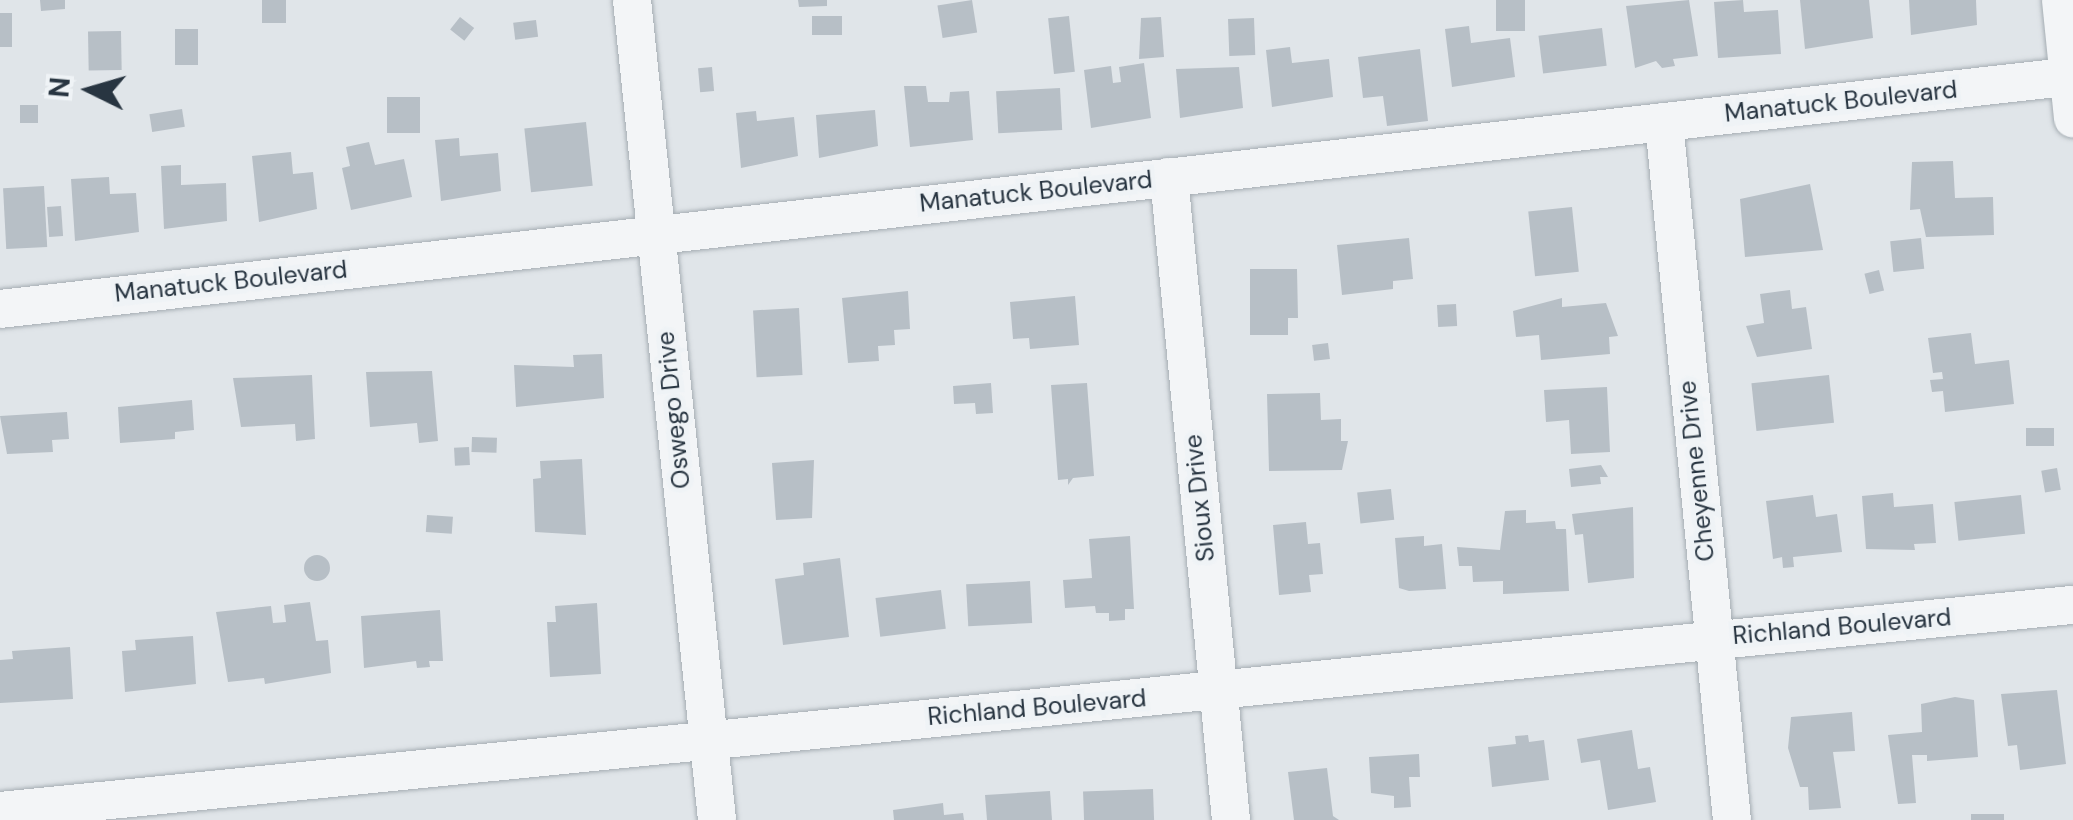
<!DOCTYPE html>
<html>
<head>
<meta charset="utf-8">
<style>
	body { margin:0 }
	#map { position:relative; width:2073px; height:820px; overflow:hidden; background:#e0e5e9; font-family:"DM Sans",sans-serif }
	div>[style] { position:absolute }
	.building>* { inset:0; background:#b7bfc6; transform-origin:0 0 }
	.round { border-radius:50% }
	.roads { filter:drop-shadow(0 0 2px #a5adb3) drop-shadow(0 0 2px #a5adb3) }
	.minor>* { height:38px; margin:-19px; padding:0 19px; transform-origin:19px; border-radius:19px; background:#f3f5f7 }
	span { translate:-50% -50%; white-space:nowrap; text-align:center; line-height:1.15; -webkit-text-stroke:10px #eff3f6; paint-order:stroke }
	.street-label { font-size:25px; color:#283541 }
	.north { position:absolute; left:40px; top:40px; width:100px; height:100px; -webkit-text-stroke:8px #eff3f6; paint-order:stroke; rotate:275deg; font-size:28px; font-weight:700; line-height:40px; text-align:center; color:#283541 }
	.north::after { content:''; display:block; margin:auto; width:35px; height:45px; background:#283541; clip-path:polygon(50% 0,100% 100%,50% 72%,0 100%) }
</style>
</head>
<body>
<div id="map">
	<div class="building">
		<i style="clip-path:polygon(40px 0,65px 0,65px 9px,41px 11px)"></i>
		<i style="left:262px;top:0;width:24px;height:23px"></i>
		<i style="clip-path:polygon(798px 0,827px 0,827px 6px,799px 7px)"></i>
		<i style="left:972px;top:0;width:33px;height:35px;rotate:81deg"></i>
		<i style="left:1496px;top:0;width:29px;height:31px"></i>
		<i style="clip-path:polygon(1689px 0,1698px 56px,1673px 59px,1675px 66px,1662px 68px,1656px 61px,1635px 68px,1626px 6px)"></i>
		<i style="clip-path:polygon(1743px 0,1744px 12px,1778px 10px,1781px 54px,1718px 58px,1714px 2px)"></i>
		<i style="clip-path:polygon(1800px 0,1869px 0,1873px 38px,1805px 49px)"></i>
		<i style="clip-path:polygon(1909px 0,1976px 0,1977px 25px,1911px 35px)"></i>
		<i style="left:0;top:13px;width:12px;height:34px"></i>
		<i style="left:812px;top:16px;width:30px;height:19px"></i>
		<i style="left:1069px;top:16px;width:56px;height:21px;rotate:84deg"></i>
		<i style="left:460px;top:17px;width:18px;height:16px;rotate:38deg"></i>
		<i style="clip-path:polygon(1161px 17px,1164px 57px,1139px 59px,1141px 18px)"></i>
		<i style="left:1254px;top:18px;width:37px;height:26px;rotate:88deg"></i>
		<i style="left:536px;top:20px;width:17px;height:23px;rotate:83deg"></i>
		<i style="clip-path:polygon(1469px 26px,1471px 43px,1510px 38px,1515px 77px,1452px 87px,1445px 29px)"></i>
		<i style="left:1602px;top:28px;width:38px;height:64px;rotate:83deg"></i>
		<i style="left:175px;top:29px;width:23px;height:36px"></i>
		<i style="left:121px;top:31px;width:39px;height:33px;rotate:89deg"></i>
		<i style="clip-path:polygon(1290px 47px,1292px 63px,1329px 59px,1333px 97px,1272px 107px,1266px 50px)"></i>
		<i style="clip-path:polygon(1420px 49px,1428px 121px,1387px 126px,1383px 96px,1363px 98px,1358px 57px)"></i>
		<i style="clip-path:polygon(1144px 63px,1151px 118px,1091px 128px,1084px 70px,1111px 66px,1113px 83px,1121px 82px,1119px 67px)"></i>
		<i style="left:712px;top:67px;width:24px;height:14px;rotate:85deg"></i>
		<i style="clip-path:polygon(1239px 67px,1243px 108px,1180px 118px,1176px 69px)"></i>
		<i style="clip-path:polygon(904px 86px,926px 86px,928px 102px,949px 102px,950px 92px,969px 91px,973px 140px,910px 147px)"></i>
		<i style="left:1060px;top:88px;width:42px;height:64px;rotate:87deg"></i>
		<i style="left:420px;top:97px;width:36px;height:33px;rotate:90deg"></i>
		<i style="left:20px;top:105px;width:18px;height:18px"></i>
		<i style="left:182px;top:109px;width:18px;height:33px;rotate:81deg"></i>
		<i style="clip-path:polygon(875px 110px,878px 146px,819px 158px,816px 115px)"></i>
		<i style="clip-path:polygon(756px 111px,757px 121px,794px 117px,798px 156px,741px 168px,736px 113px)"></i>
		<i style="left:586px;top:122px;width:64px;height:62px;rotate:84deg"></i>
		<i style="clip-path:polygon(459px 138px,460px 156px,498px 153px,501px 191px,441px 201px,435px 140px)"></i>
		<i style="clip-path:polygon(369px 142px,375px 165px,404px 159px,412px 197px,351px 210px,342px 168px,350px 166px,346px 147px)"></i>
		<i style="clip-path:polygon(291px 152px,293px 174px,313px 172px,317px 209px,259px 222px,252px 156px)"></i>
		<i style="clip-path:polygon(1953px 161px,1955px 198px,1993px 197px,1994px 235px,1926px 237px,1920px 209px,1910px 210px,1912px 162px)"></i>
		<i style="clip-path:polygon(181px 165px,181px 185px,226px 183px,227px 221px,164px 229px,161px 166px)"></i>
		<i style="clip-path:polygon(109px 177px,110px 194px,136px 193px,139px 232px,75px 241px,71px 179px)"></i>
		<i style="clip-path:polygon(1810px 184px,1823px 250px,1745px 257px,1740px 199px)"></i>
		<i style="left:44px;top:186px;width:61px;height:41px;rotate:87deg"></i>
		<i style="left:61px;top:206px;width:30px;height:14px;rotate:86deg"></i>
		<i style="left:1572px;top:207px;width:65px;height:44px;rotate:84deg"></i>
		<i style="clip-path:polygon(1409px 238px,1413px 279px,1393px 281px,1393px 289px,1342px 295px,1337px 245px)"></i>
		<i style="left:1921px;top:238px;width:31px;height:31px;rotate:84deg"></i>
		<i style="clip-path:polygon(1250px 269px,1297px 269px,1298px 318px,1288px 318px,1288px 335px,1250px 335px)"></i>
		<i style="left:1879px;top:270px;width:21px;height:15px;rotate:76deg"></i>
		<i style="clip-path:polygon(1790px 290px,1792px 309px,1806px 307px,1812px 349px,1757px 357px,1746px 326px,1764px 323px,1760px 294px)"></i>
		<i style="clip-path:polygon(908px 291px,910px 329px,894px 330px,895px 345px,878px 346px,879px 361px,848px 363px,842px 298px)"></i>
		<i style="clip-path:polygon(1075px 296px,1079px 345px,1030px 349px,1029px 338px,1013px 339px,1010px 302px)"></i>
		<i style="clip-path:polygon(1562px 298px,1562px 307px,1606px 303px,1618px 336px,1609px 337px,1610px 354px,1541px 360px,1539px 335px,1516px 337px,1513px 311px)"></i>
		<i style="left:1456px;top:304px;width:22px;height:19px;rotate:87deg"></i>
		<i style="left:799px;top:308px;width:67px;height:46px;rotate:87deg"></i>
		<i style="clip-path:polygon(1971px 333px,1975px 364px,2009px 360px,2014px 404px,1945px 412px,1943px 391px,1932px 392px,1930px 380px,1943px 379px,1942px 372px,1933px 373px,1928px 338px)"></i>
		<i style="left:1328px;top:343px;width:16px;height:16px;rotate:83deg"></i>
		<i style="clip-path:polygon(602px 354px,604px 398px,516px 407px,514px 365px,574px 367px,573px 355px)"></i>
		<i style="clip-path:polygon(432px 371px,438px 441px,419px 443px,417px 423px,370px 427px,366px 372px)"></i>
		<i style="clip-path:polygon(312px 375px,315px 439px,296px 441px,295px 424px,241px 427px,233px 378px)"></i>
		<i style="left:1829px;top:375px;width:48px;height:78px;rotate:84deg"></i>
		<i style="clip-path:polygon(991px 383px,993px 413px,976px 414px,975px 403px,954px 404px,953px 386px)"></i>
		<i style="clip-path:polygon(1087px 383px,1094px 476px,1073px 478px,1068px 485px,1068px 479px,1058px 480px,1051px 385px)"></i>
		<i style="clip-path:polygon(1607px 387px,1610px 452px,1571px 454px,1569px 420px,1546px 422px,1544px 390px)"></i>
		<i style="clip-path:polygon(1320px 393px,1321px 420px,1341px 419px,1341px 441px,1348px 441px,1342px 470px,1269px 471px,1267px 394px)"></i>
		<i style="clip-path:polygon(192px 400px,194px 430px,175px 432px,175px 439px,120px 443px,118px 407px)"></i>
		<i style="clip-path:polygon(67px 412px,69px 439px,52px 440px,53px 452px,7px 454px,0 416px)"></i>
		<i style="left:2026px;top:428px;width:28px;height:18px"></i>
		<i style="left:472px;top:437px;width:25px;height:15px;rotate:2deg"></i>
		<i style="left:469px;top:447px;width:18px;height:15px;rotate:87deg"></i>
		<i style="clip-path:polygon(582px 459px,586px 535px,535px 532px,533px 479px,541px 478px,540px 461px)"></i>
		<i style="clip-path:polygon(814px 460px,812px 518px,776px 520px,772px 463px)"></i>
		<i style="clip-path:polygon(1601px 465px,1608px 477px,1600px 477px,1601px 484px,1571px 487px,1569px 469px)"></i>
		<i style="left:2057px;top:468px;width:22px;height:16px;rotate:80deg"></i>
		<i style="left:1391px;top:489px;width:31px;height:34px;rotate:84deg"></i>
		<i style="clip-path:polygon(1893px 493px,1894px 507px,1933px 504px,1936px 543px,1914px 544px,1915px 550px,1866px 549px,1862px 496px)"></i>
		<i style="clip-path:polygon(1813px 495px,1816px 517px,1837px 514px,1842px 552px,1793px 557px,1794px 567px,1783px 568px,1782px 557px,1773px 559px,1766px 501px)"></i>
		<i style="left:2021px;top:495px;width:39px;height:67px;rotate:84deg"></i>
		<i style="clip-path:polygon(1633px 507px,1634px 578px,1588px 583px,1583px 534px,1575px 535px,1572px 514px)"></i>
		<i style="clip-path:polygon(1526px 510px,1526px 523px,1555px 521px,1556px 529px,1566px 529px,1569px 591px,1503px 594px,1503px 581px,1473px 582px,1472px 566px,1459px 566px,1457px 547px,1500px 550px,1505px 511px)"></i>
		<i style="left:427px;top:515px;width:26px;height:17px;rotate:4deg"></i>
		<i style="clip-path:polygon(1306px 522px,1308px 544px,1320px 543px,1323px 574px,1309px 575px,1311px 592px,1279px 595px,1273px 525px)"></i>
		<i style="clip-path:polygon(1130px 536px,1134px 609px,1125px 609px,1125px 620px,1109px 621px,1109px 613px,1096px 613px,1095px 606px,1065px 608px,1063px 580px,1092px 578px,1089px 539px)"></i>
		<i style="clip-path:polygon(1424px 536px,1424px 546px,1442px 544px,1446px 589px,1409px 591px,1399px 588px,1395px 538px)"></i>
		<i class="round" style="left:304px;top:555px;width:26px;height:26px"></i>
		<i style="clip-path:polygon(840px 558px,849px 637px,783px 645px,775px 579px,804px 575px,803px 563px)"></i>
		<i style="left:1030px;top:581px;width:42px;height:64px;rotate:87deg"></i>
		<i style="left:941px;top:590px;width:39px;height:66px;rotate:83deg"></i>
		<i style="clip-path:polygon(310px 602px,316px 641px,328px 640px,331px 673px,265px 684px,264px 678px,228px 682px,216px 612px,271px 606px,273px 623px,286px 622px,284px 605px)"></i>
		<i style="clip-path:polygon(597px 603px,601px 674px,550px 677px,547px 622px,556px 622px,555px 606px)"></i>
		<i style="clip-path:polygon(440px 610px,443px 661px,429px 661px,430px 667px,417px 668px,416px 661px,364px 668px,361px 616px)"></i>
		<i style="clip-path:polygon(193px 636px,196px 684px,125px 692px,122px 651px,136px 650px,135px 640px)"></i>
		<i style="clip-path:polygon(70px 647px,73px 699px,0 703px,0 660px,13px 659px,12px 651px)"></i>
		<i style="clip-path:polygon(2057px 690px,2066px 764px,2020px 770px,2017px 745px,2008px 746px,2001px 694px)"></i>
		<i style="clip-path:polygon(1955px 697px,1974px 700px,1978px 757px,1927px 761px,1927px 755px,1912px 755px,1916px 803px,1898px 804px,1888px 735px,1922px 732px,1921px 704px)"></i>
		<i style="clip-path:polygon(1852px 712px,1855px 751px,1833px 752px,1841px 808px,1809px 810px,1808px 787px,1800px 787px,1788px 748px,1791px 717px)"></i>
		<i style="clip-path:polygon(1632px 730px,1638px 769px,1650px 767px,1656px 802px,1608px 810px,1600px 760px,1581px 763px,1577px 739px)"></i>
		<i style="clip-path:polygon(1528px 735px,1529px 742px,1544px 740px,1549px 780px,1492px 787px,1488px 747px,1516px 744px,1515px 736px)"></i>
		<i style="clip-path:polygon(1419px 754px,1420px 777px,1409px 777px,1411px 807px,1394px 808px,1394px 796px,1371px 793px,1369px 757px)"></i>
		<i style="clip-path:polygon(1327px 768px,1333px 816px,1339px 820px,1294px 820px,1288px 772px)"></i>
		<i style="left:1153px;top:789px;width:31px;height:70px;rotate:88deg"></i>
		<i style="clip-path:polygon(1050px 791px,1052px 820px,987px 820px,985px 795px)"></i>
		<i style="clip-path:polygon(943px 803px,944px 815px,963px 813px,964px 820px,894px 820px,893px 810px)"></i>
		<i style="left:1971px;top:814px;width:33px;height:6px"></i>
	</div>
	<div class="roads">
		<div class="minor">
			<i style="left:632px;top:0;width:824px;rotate:84.08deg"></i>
			<i style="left:2061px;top:0;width:119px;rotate:84.2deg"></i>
			<i style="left:1664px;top:122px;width:701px;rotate:84.44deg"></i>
			<i style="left:1169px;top:177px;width:646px;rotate:84.49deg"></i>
			<i style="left:0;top:309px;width:2086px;rotate:-6.41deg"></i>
			<i style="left:0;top:811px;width:2083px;rotate:-5.68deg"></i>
		</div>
	</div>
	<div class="street-label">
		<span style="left:1841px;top:102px;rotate:-6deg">Manatuck Boulevard</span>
		<span style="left:1036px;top:192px;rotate:-6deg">Manatuck Boulevard</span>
		<span style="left:231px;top:282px;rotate:-6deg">Manatuck Boulevard</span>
		<span style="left:674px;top:410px;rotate:-96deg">Oswego Drive</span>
		<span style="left:1697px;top:471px;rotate:-96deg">Cheyenne Drive</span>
		<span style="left:1200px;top:498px;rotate:-96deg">Sioux Drive</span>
		<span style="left:1842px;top:627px;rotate:-5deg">Richland Boulevard</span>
		<span style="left:1037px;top:708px;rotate:-5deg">Richland Boulevard</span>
	</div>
	<div class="north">N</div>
</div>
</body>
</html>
